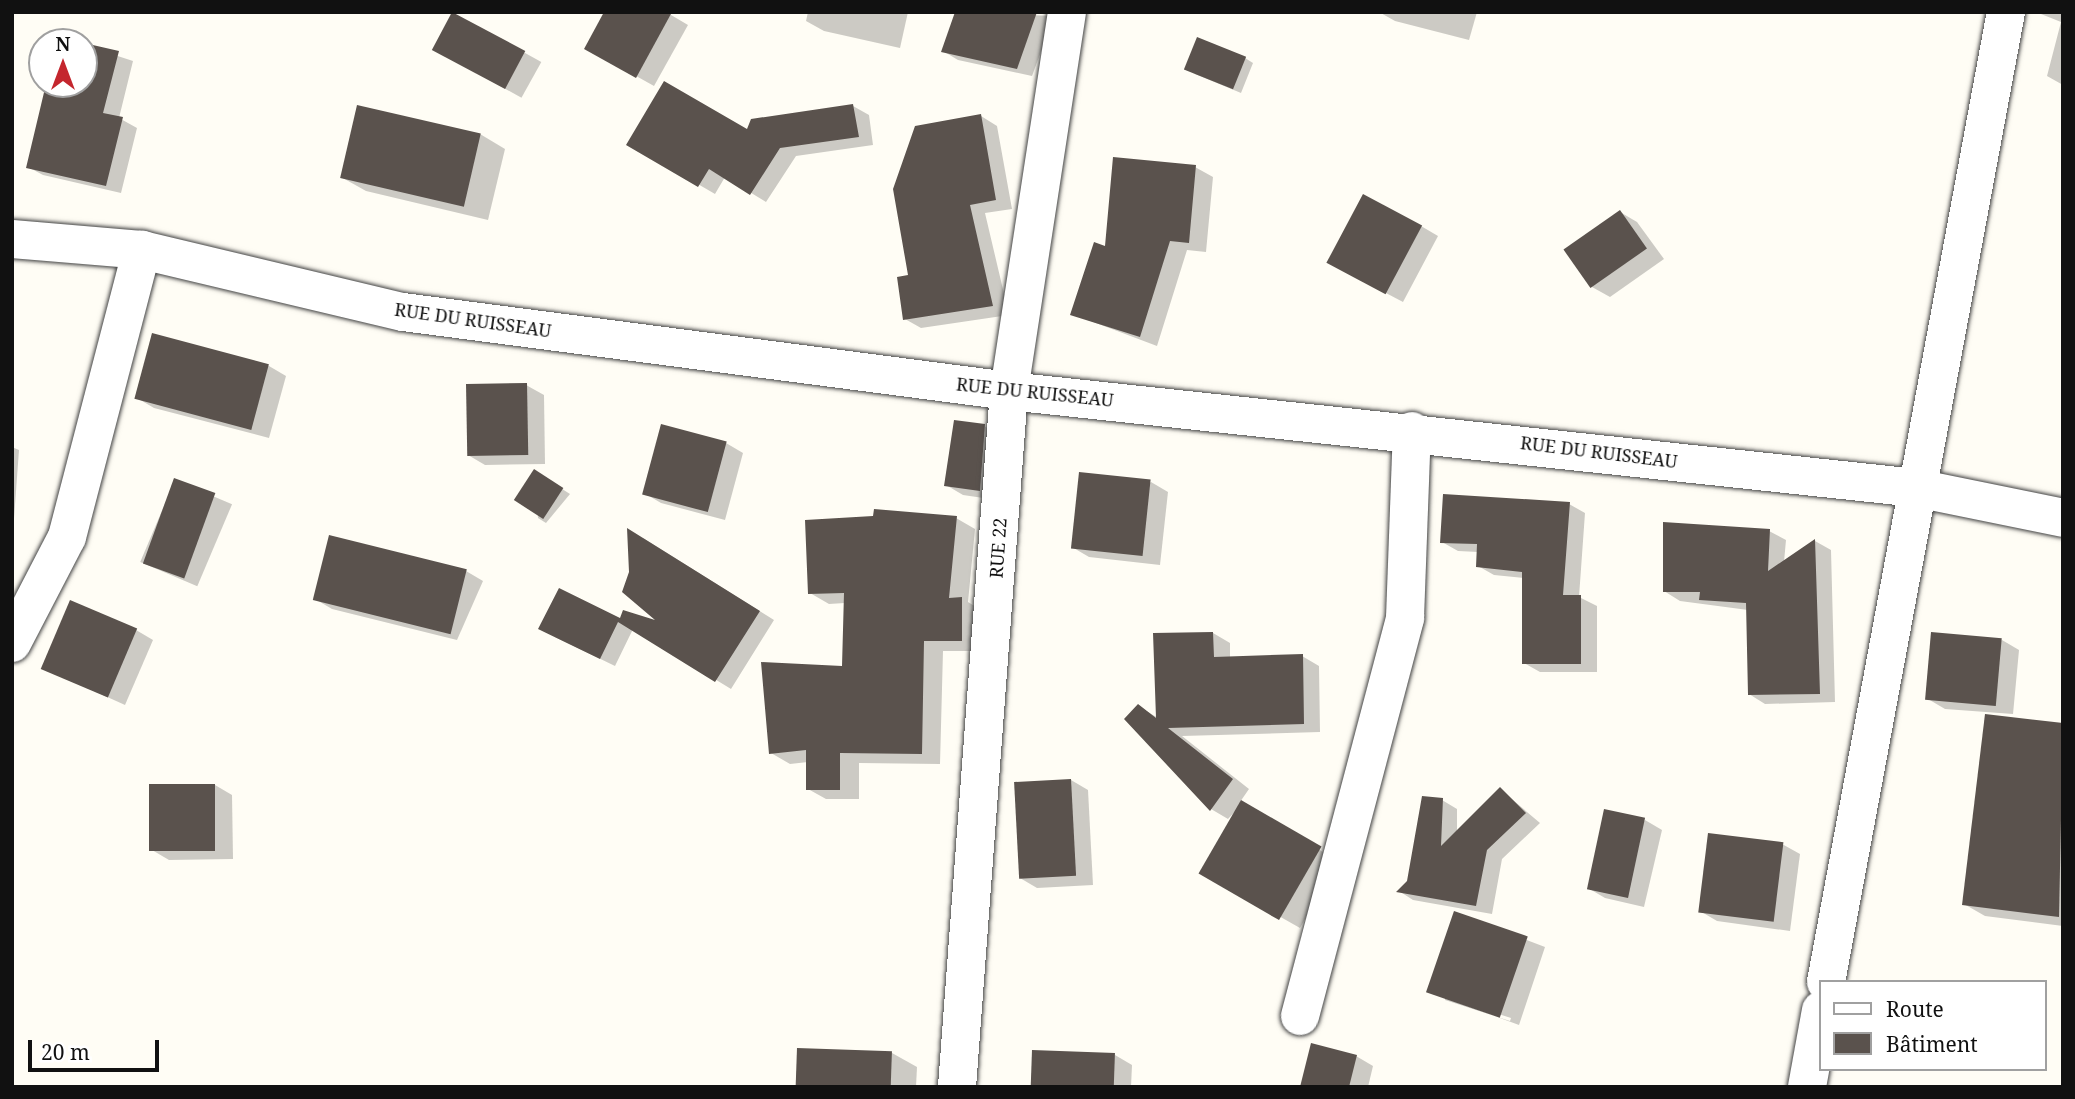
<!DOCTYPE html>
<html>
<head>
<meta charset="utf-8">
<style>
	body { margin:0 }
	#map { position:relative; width:2075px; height:1099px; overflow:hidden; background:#fffdf5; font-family:"Noto Serif",serif }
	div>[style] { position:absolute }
	.shadow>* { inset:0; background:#0003; transform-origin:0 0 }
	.building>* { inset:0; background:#5a524d; transform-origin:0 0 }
	.roads { filter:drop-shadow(0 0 2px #444) drop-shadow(0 0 2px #444) }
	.minor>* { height:38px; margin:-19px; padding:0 19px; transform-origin:19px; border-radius:19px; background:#fff }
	span { translate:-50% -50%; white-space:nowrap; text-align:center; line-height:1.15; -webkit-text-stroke:7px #fff; paint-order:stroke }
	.street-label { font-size:18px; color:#111 }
	.frame { position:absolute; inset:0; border:14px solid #111; pointer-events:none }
	.legend { position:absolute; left:1819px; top:980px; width:228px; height:91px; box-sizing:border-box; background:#fff; border:2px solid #a0a0a0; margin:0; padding:9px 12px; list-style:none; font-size:21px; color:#111 }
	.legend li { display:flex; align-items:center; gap:14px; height:35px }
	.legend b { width:35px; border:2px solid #a0a0a0 }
	.north { position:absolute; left:28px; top:28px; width:70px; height:70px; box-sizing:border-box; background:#fff; border:2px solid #a0a0a0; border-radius:50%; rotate:0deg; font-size:19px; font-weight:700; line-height:28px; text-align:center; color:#111 }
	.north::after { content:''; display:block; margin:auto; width:24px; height:32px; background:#c4262e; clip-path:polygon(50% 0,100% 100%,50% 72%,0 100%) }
	.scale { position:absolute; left:28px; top:1040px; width:131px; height:32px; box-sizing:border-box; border:4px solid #111; border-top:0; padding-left:9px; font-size:21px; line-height:24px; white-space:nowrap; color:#111; -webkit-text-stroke:5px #fff; paint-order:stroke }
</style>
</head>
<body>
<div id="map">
	<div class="shadow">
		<i style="clip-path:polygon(666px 12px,688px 25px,654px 86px,586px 48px)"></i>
		<i style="clip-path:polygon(808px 12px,908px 12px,900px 48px,824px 31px,806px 21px)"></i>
		<i style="clip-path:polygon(957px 12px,1054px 16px,1032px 76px,958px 60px,943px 51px)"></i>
		<i style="clip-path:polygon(1379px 12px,1477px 12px,1469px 40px,1395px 21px)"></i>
		<i style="clip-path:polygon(2036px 12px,2063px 12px,2063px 85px,2047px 76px,2061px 22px)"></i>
		<i style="left:453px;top:13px;width:101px;height:41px;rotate:29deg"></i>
		<i style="clip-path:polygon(84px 45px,133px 61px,119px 118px,137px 128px,121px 193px,43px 175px,28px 167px,63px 84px,84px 84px)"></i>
		<i style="clip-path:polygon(1245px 58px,1253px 63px,1241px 93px,1195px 74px)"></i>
		<i style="clip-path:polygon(853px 106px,869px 115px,873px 145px,796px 156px,766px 202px,725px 177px,715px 194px,629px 144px,747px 131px)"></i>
		<i style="clip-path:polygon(981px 116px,997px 126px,1012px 209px,985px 213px,1009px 315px,921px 328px,905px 319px,910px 276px)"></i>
		<i style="clip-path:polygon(480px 134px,505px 149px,488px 220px,366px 191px,341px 177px)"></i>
		<i style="clip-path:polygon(1195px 167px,1213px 177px,1206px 252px,1187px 250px,1157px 346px,1072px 314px,1106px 248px)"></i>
		<i style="clip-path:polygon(1620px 212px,1637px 222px,1664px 259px,1610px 297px,1592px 287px)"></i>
		<i style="clip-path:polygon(1421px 226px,1438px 236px,1403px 302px,1346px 272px)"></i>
		<i style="clip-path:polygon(153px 335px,269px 366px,286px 376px,269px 438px,154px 408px,137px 398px)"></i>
		<i style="clip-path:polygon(526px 385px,544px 395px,545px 464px,485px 465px,468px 455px)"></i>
		<i style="clip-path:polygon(984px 426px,1001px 436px,997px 500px,963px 495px,946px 485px)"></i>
		<i style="clip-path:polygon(726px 443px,743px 453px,725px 520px,661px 503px,644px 493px)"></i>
		<i style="clip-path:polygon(12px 447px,19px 450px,14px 519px,12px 519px)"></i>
		<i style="clip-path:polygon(534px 471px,570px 494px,546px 523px,538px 518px)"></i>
		<i style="left:175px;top:480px;width:62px;height:89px;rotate:23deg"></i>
		<i style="clip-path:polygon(1151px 482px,1168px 492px,1160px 565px,1089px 557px,1072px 547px)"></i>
		<i style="clip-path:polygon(1569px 504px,1585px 513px,1579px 597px,1597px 606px,1597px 672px,1540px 672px,1524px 663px,1524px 578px,1494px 575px,1478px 566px,1478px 552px,1458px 551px,1442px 542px)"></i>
		<i style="clip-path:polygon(956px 518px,975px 529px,968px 602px,981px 610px,981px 651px,943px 651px,940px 764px,859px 763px,859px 799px,826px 799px,808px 789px,808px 762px,790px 764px,771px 753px,844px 667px,845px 603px,829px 604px,810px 593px)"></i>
		<i style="clip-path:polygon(1769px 531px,1786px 540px,1784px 562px,1815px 541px,1831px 550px,1835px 702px,1765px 704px,1749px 694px,1748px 610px,1680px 601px,1664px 591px)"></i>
		<i style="clip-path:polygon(643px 538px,774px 620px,731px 689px,633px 629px,615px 666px,555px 637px,620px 620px,663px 624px)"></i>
		<i style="clip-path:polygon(466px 571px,483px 581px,457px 640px,332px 609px,315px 599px)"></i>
		<i style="clip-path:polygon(136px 630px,153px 640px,125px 705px,43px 668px)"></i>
		<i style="clip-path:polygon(1213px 633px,1230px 643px,1230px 658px,1302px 656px,1319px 666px,1320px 732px,1182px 736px,1249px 789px,1240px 802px,1338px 861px,1300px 928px,1203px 873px,1241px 805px,1228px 819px,1211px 809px,1126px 719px,1138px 706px,1158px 718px)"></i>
		<i style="clip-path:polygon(2002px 640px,2019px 650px,2013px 714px,1945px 709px,1928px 699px)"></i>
		<i style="clip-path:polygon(2063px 725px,2063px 926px,1985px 916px,1964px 904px)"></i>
		<i style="clip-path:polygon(1071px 780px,1088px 790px,1093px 885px,1037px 888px,1020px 878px)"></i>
		<i style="clip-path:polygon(215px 785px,232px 795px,233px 859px,169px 860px,152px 850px)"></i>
		<i style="clip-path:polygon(1500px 789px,1540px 823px,1502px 859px,1492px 914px,1413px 900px,1399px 891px,1408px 882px,1442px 800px,1457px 809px,1457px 832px)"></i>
		<i style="clip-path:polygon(1645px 820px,1662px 830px,1644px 907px,1605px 898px,1588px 888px)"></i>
		<i style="clip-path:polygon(1782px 844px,1800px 854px,1790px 931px,1717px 921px,1700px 911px)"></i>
		<i style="clip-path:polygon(evenodd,1455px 913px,1545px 947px,1519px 1025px,1429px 992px,1455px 913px,1445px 997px,1511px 1018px,1510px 1021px,1445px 1000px,1445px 997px)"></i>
		<i style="clip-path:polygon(892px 1053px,917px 1067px,916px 1087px,797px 1087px)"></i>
		<i style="clip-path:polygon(1115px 1055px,1132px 1065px,1131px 1087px,1032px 1084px)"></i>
		<i style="clip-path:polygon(1356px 1056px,1373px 1066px,1368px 1087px,1301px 1087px)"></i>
	</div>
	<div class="building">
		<i style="left:452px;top:12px;width:83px;height:43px;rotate:28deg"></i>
		<i style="clip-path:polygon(604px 12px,672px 12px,636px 78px,584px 49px)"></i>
		<i style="clip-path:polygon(955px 12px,1037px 12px,1017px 69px,941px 52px)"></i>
		<i style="left:1197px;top:37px;width:53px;height:35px;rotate:22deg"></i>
		<i style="clip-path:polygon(84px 43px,119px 51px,103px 113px,123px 117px,106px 186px,26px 168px,46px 84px,84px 84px)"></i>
		<i style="clip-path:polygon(664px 81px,747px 129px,751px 119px,853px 104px,859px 137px,780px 148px,750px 195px,709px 169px,698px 187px,626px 145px)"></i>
		<i style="left:357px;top:105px;width:127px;height:75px;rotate:13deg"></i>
		<i style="clip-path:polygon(981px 114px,996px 200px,970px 205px,993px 306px,903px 320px,897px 277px,908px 275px,893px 189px,915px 126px)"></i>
		<i style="clip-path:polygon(1113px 157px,1196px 165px,1189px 243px,1170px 241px,1140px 337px,1070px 315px,1094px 242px,1105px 246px)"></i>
		<i style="left:1363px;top:194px;width:67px;height:78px;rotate:28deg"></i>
		<i style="left:1620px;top:210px;width:47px;height:69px;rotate:55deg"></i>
		<i style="left:152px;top:333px;width:121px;height:68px;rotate:15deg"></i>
		<i style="left:527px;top:383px;width:72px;height:61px;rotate:89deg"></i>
		<i style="clip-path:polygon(954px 420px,985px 424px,980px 491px,944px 486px)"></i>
		<i style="left:661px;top:424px;width:68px;height:73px;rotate:15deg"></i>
		<i style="left:534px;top:469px;width:35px;height:37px;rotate:33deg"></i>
		<i style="left:1079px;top:472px;width:72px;height:77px;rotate:6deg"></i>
		<i style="left:174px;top:478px;width:44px;height:91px;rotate:20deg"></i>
		<i style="clip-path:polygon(1443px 494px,1570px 502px,1563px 595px,1581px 595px,1581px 664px,1522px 664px,1522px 572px,1476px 567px,1477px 544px,1440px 543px)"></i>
		<i style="clip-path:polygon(874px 509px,957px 516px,949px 598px,962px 597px,962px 641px,924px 641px,922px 754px,840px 753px,840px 790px,806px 790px,806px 750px,769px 754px,761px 662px,842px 666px,844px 593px,808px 594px,805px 520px,873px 516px)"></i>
		<i style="clip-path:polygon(1663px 522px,1770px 529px,1768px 571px,1815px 539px,1820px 694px,1748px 695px,1746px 603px,1699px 600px,1700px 592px,1663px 592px)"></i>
		<i style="clip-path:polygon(627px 528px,760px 611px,715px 682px,618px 622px,600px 659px,538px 629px,559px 588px,620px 618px,623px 610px,655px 620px,622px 592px,629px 572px)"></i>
		<i style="left:329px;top:535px;width:142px;height:67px;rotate:14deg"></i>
		<i style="left:70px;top:600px;width:73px;height:75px;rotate:23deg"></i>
		<i style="clip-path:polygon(1213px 632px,1214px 657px,1303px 654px,1304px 724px,1168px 728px,1233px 779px,1210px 811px,1124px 719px,1138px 704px,1156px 718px,1153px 633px)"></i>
		<i style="left:1931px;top:632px;width:71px;height:68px;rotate:5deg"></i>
		<i style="clip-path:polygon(1985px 714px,2063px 723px,2059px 917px,1962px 905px)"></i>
		<i style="left:1071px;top:779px;width:97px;height:57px;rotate:87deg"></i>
		<i style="left:149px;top:784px;width:66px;height:67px"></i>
		<i style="clip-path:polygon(1500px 787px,1526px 813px,1487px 850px,1476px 906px,1396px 892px,1407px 881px,1422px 796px,1443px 798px,1441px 846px)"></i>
		<i style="left:1241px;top:800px;width:93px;height:85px;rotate:30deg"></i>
		<i style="left:1604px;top:809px;width:42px;height:82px;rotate:12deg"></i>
		<i style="left:1708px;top:833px;width:76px;height:80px;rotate:7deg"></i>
		<i style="left:1454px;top:911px;width:78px;height:86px;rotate:19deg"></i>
		<i style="clip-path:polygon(1311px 1043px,1357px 1055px,1349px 1087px,1300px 1087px)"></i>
		<i style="left:797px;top:1048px;width:95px;height:39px;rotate:2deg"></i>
		<i style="left:1032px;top:1050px;width:83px;height:35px;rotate:2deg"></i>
	</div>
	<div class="roads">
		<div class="minor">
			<i style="left:12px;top:239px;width:130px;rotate:4.8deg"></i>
			<i style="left:142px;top:250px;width:268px;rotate:13.4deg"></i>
			<i style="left:403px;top:312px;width:611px;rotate:7.43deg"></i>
			<i style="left:1009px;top:391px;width:912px;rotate:6.1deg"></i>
			<i style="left:1916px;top:488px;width:150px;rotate:11.5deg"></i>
			<i style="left:12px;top:643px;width:119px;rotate:-62.6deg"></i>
			<i style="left:67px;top:537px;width:297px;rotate:-75.4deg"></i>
			<i style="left:1826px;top:982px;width:987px;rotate:-79.49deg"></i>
			<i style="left:1300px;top:1016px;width:412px;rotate:-75.2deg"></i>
			<i style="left:1405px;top:618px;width:187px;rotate:-87.9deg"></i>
			<i style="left:957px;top:1087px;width:698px;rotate:-85.73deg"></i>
			<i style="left:1009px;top:391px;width:383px;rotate:-81.3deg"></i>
			<i style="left:1807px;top:1087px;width:78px;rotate:-79.7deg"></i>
		</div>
	</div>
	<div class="street-label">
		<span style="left:473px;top:320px;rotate:8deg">RUE DU RUISSEAU</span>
		<span style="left:1035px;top:392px;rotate:6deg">RUE DU RUISSEAU</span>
		<span style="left:1599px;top:452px;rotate:7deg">RUE DU RUISSEAU</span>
		<span style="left:998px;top:548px;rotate:-86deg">RUE 22</span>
	</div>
	<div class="frame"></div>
	<ul class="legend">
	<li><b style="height:9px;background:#fff"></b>Route</li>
	<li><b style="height:19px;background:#5a524d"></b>Bâtiment</li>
	</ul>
	<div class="north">N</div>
	<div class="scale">20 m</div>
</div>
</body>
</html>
